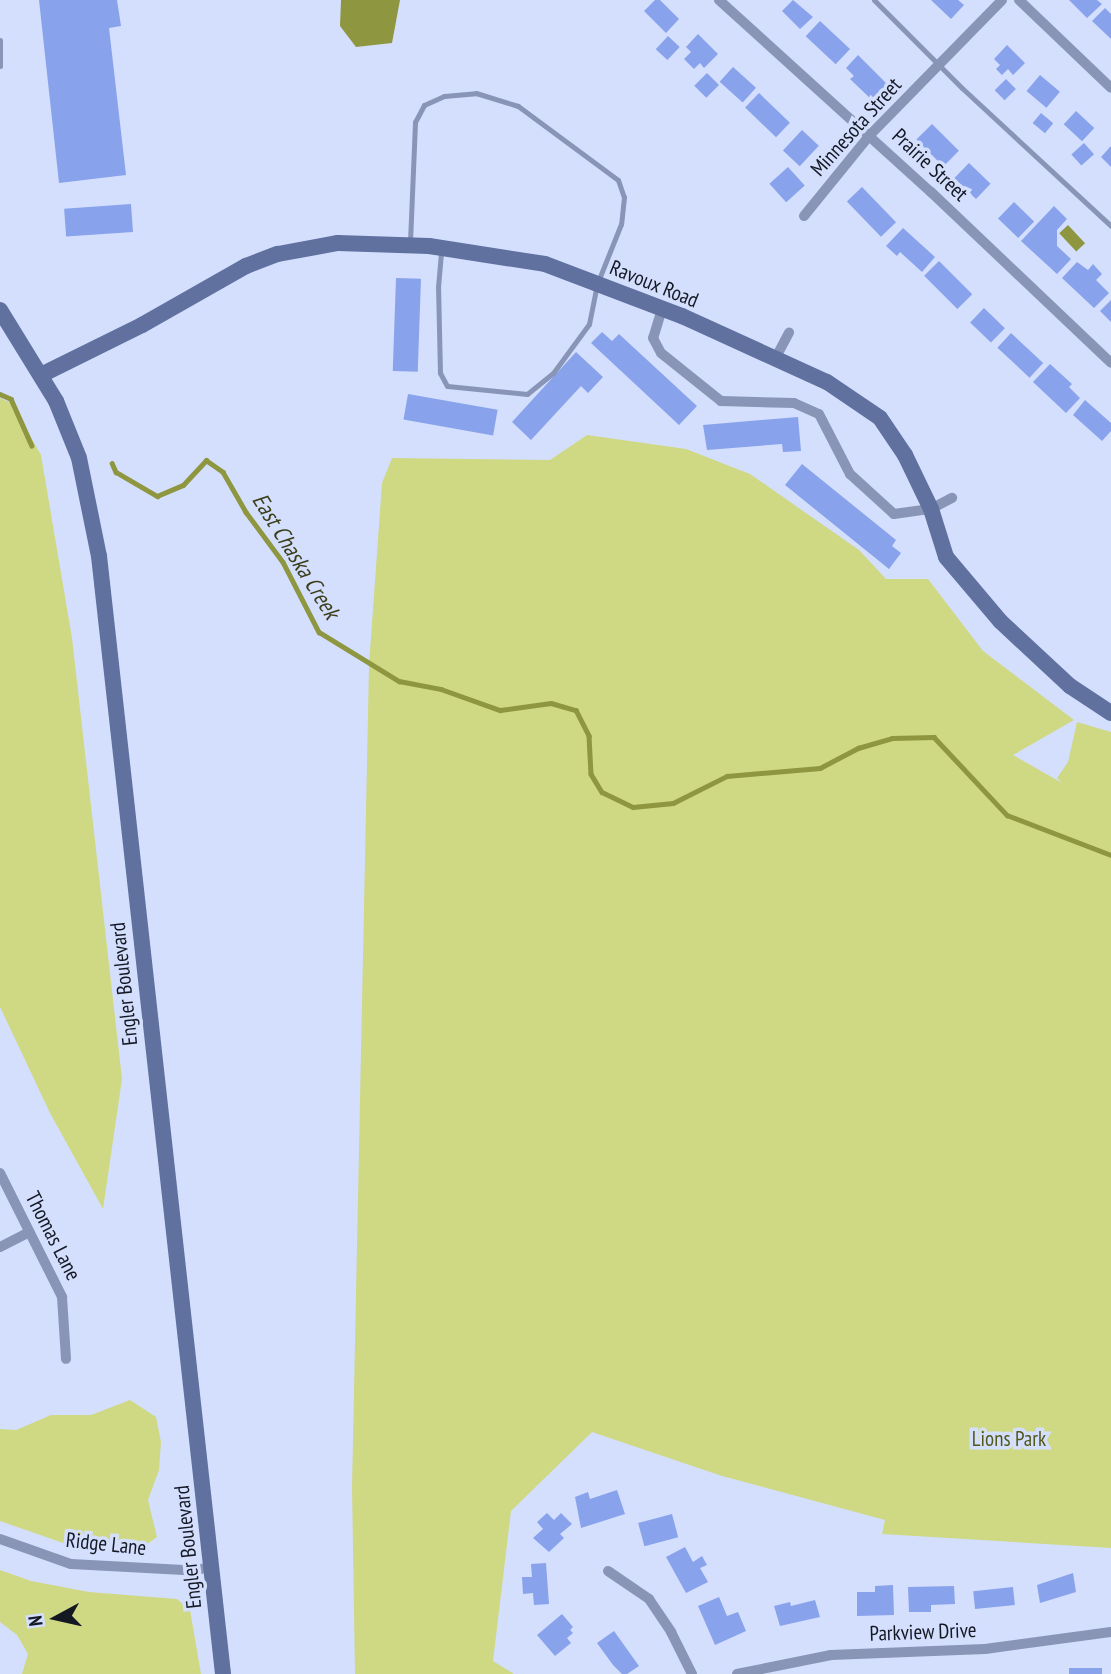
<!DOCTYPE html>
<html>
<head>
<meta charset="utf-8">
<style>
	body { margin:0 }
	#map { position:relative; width:1111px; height:1674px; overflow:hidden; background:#d4dffe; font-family:"PT Sans Narrow",sans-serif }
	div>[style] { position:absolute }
	.green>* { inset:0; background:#cfd883 }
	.water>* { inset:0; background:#8e963f; transform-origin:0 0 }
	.stream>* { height:4.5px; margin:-2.25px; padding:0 2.25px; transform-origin:2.25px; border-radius:2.25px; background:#8e963f }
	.building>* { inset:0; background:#88a2eb; transform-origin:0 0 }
	.lane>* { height:5px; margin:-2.5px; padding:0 2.5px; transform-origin:2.5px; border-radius:2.5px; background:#8995b6 }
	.street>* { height:10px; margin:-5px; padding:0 5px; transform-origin:5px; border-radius:5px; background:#8995b6 }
	.secondary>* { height:16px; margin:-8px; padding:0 8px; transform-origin:8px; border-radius:8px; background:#6071a0 }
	span { translate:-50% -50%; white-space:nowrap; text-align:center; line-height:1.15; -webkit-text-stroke:7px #d4dffe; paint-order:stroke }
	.street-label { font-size:21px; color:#141823 }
	.park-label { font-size:21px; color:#535819 }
	.water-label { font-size:23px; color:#3c3f1a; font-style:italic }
	.north { position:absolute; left:21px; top:1583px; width:70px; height:70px; -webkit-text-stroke:5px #d4dffe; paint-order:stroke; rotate:262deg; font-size:19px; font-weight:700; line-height:28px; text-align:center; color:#141823 }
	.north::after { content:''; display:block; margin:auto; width:24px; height:32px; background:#141823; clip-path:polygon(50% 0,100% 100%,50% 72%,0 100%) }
</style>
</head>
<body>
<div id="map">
	<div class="green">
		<i style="clip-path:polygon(0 398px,11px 403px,41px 455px,72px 638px,122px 1079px,103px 1209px,50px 1113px,0 1007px)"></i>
		<i style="clip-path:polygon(587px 435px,686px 449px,750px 474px,859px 550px,886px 579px,928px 579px,983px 651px,1074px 720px,1013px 755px,1062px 783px,1057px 778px,1068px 762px,1077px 722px,1111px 732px,1111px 1548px,882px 1534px,885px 1520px,722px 1476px,592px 1432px,511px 1511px,493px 1661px,514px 1674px,355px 1674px,352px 1487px,369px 665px,382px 483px,392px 458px,550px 460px)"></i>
		<i style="clip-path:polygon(130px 1400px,156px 1417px,161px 1442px,159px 1470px,148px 1500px,157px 1537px,140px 1549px,100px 1548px,66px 1544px,0 1521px,0 1429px,16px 1430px,51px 1415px,91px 1415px)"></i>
		<i style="clip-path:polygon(0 1570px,31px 1581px,89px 1592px,177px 1599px,190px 1610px,201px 1674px,22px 1674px,28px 1654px,17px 1635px,0 1622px)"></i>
	</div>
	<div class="water">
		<i style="clip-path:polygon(341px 0,400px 0,392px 43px,356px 47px,340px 26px)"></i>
		<i style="left:1068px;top:225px;width:25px;height:12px;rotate:47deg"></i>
	</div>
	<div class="stream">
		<i style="left:0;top:394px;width:12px;rotate:24deg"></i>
		<i style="left:11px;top:399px;width:51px;rotate:65.9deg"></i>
		<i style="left:112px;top:463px;width:10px;rotate:66deg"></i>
		<i style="left:116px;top:472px;width:48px;rotate:30.3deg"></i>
		<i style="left:157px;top:496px;width:28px;rotate:-23deg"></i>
		<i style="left:183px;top:485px;width:34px;rotate:-47deg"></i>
		<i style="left:206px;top:460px;width:21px;rotate:35deg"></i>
		<i style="left:223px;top:472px;width:46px;rotate:60.1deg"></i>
		<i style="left:246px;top:512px;width:62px;rotate:53.5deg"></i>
		<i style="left:283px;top:562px;width:79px;rotate:62.8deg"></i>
		<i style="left:319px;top:632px;width:94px;rotate:31.5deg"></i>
		<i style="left:399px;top:681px;width:43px;rotate:10.8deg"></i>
		<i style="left:441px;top:689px;width:63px;rotate:19.6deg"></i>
		<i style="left:500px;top:710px;width:51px;rotate:-7.8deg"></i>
		<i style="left:551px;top:703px;width:26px;rotate:16deg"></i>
		<i style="left:576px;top:710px;width:29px;rotate:63deg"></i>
		<i style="left:589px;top:736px;width:38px;rotate:87deg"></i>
		<i style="left:591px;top:774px;width:21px;rotate:59deg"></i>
		<i style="left:602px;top:792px;width:34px;rotate:26deg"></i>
		<i style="left:633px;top:807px;width:40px;rotate:-5.7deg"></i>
		<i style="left:673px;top:803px;width:60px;rotate:-26.6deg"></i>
		<i style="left:727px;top:776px;width:93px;rotate:-4.9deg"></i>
		<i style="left:820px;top:768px;width:43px;rotate:-27.8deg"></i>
		<i style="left:858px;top:748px;width:35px;rotate:-16deg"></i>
		<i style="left:892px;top:738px;width:42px;rotate:-1.4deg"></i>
		<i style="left:934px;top:737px;width:107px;rotate:46.9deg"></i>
		<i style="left:1007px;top:815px;width:111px;rotate:21deg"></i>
	</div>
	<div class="building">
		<i style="clip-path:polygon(39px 0,117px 0,121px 26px,109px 28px,126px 175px,59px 183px)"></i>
		<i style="clip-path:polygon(655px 0,660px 0,679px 19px,666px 33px,644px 11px)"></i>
		<i style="clip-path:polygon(793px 0,813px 17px,800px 29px,782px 11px)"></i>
		<i style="clip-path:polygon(931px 0,958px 0,964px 5px,951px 19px)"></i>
		<i style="clip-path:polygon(1069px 0,1097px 0,1102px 4px,1087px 18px)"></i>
		<i style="clip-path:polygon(1105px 8px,1111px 14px,1111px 39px,1092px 21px)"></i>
		<i style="left:820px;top:21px;width:41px;height:21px;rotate:43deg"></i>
		<i style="clip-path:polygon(698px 34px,718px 54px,704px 68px,700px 63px,694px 69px,684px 59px,691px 52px,686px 47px)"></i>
		<i style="left:668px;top:36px;width:16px;height:18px;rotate:43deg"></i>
		<i style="clip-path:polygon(1007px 45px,1025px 63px,1013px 75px,1008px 69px,1002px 75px,996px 69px,1000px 65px,994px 59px)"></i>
		<i style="clip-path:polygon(858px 55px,887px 84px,872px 100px,850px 79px,854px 76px,846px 68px)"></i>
		<i style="left:733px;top:67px;width:31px;height:20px;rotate:42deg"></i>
		<i style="left:707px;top:73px;width:17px;height:18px;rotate:45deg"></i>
		<i style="left:1040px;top:75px;width:26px;height:21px;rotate:40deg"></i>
		<i style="left:1006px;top:79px;width:14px;height:16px;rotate:45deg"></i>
		<i style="left:759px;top:93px;width:43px;height:20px;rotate:44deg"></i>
		<i style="left:1076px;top:111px;width:25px;height:18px;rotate:43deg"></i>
		<i style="left:1041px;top:113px;width:16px;height:13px;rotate:40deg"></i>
		<i style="left:932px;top:124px;width:38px;height:22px;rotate:45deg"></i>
		<i style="left:802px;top:130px;width:23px;height:28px;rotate:43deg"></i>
		<i style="left:1084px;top:143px;width:15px;height:17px;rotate:48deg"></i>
		<i style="clip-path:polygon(1111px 146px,1111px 167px,1101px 157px)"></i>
		<i style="left:969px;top:163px;width:30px;height:21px;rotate:44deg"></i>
		<i style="left:788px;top:167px;width:25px;height:25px;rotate:48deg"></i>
		<i style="left:862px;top:187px;width:49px;height:21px;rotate:46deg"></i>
		<i style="left:1014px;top:202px;width:28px;height:23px;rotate:44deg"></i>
		<i style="left:131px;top:204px;width:28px;height:67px;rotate:86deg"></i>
		<i style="clip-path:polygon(1054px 206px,1067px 219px,1057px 230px,1057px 246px,1071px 259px,1057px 274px,1021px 241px)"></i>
		<i style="clip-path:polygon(903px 228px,935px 257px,922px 272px,900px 252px,897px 256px,886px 246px)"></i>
		<i style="left:939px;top:261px;width:47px;height:21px;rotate:45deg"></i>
		<i style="clip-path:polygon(1077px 262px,1088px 270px,1093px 264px,1102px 274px,1096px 280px,1109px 293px,1094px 308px,1062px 278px)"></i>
		<i style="left:396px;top:278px;width:25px;height:93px;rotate:2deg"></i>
		<i style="clip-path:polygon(1111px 300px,1111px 322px,1100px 311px)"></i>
		<i style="left:984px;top:308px;width:29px;height:20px;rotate:44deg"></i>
		<i style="clip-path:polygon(602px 332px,612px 341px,619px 334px,697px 406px,679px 425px,591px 343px)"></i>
		<i style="left:1011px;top:333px;width:44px;height:20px;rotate:43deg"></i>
		<i style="clip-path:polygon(576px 352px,603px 377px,588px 393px,581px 386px,531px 440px,512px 422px)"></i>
		<i style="clip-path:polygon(1050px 364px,1072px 384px,1069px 387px,1080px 398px,1066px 413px,1033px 382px)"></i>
		<i style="left:408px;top:394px;width:91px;height:26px;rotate:10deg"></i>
		<i style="clip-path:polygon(1085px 400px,1111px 423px,1111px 431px,1102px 441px,1073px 415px)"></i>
		<i style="clip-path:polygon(798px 417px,801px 451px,783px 452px,782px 444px,707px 450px,703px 425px)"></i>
		<i style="clip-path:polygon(802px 464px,896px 540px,892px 546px,901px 553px,889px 569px,785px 485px)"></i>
		<i style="clip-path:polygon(617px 1490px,625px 1514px,581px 1528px,575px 1497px,588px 1492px,590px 1499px)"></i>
		<i style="clip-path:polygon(547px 1513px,554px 1520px,561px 1513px,572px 1524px,560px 1534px,564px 1538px,549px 1552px,533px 1538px,543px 1529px,537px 1522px)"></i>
		<i style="left:672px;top:1514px;width:24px;height:35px;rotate:75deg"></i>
		<i style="clip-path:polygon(685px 1547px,693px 1562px,702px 1556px,707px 1565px,700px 1568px,708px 1582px,686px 1593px,666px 1557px)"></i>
		<i style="clip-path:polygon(546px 1563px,549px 1604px,534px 1605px,533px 1593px,523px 1594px,522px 1577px,532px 1577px,531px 1564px)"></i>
		<i style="clip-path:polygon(1073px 1573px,1076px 1592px,1040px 1603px,1037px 1585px)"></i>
		<i style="clip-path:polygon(893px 1585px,894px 1615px,857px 1616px,857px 1592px,875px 1592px,875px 1586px)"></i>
		<i style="clip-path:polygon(954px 1586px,955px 1604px,931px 1605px,931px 1612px,909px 1612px,908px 1587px)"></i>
		<i style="left:1013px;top:1587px;width:18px;height:40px;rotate:84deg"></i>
		<i style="clip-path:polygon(719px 1597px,727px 1616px,738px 1612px,746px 1631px,715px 1645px,698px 1606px)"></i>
		<i style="clip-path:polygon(815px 1600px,820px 1617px,780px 1626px,774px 1606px,790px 1602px,791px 1606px)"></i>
		<i style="clip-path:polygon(562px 1614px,573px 1627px,570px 1630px,573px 1633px,567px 1638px,571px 1643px,555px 1656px,537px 1635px)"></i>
		<i style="clip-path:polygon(614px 1631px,639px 1666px,627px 1674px,622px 1674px,613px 1665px,597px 1643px)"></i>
		<i style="left:1069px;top:1668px;width:33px;height:6px"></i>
	</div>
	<div class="lane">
		<i style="left:874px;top:0;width:124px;rotate:45deg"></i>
		<i style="left:962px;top:88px;width:203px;rotate:42.8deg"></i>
		<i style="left:0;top:40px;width:26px;rotate:90deg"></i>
		<i style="left:410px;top:242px;width:120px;rotate:-87.6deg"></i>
		<i style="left:415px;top:122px;width:19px;rotate:-62deg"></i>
		<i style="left:424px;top:105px;width:22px;rotate:-24deg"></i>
		<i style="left:444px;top:96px;width:32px;rotate:-5deg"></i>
		<i style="left:476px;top:93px;width:44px;rotate:17.2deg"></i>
		<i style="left:518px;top:106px;width:124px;rotate:36.5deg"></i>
		<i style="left:618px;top:180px;width:18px;rotate:71deg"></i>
		<i style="left:624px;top:197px;width:27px;rotate:96deg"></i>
		<i style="left:621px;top:224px;width:65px;rotate:111.8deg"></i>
		<i style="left:597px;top:284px;width:41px;rotate:101.3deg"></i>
		<i style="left:589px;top:324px;width:61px;rotate:126.3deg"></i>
		<i style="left:553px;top:373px;width:33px;rotate:141deg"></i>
		<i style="left:527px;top:394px;width:80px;rotate:-174.3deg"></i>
		<i style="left:447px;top:386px;width:15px;rotate:-118deg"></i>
		<i style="left:440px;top:373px;width:86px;rotate:-91.3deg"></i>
		<i style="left:438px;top:287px;width:35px;rotate:-85deg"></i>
	</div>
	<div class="street">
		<i style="left:719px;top:0;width:286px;rotate:42.2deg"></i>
		<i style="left:931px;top:192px;width:248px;rotate:43.5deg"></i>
		<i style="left:1019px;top:0;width:127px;rotate:43.7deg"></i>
		<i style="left:804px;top:216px;width:103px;rotate:-50.9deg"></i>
		<i style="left:869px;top:136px;width:190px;rotate:-45.6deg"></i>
		<i style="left:662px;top:309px;width:30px;rotate:107deg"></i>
		<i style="left:653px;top:338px;width:17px;rotate:62deg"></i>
		<i style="left:661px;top:353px;width:77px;rotate:38.7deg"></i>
		<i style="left:721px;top:401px;width:73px;rotate:1.6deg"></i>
		<i style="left:794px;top:403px;width:27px;rotate:24deg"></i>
		<i style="left:819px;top:414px;width:68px;rotate:62.7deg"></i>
		<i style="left:850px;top:474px;width:59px;rotate:42.3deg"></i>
		<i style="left:894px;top:514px;width:37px;rotate:-8deg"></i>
		<i style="left:931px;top:509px;width:24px;rotate:-28deg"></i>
		<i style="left:775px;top:359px;width:30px;rotate:-62deg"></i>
		<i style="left:0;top:1173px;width:139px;rotate:63.4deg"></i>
		<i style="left:62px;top:1297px;width:62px;rotate:86.3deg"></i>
		<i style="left:0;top:1247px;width:33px;rotate:-27deg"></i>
		<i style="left:0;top:1539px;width:75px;rotate:19.4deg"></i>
		<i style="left:71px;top:1564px;width:113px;rotate:3deg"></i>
		<i style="left:184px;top:1570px;width:27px;rotate:-4deg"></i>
		<i style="left:608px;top:1571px;width:50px;rotate:34.3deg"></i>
		<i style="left:649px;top:1599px;width:40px;rotate:56deg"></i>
		<i style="left:671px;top:1632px;width:47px;rotate:63.4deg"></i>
		<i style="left:737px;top:1674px;width:96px;rotate:-11.4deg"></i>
		<i style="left:831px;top:1655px;width:154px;rotate:-2.2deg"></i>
		<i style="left:985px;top:1649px;width:127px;rotate:-7.7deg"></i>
	</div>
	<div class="secondary">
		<i style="left:0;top:310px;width:107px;rotate:58.4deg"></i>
		<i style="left:56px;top:401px;width:61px;rotate:68deg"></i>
		<i style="left:79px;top:458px;width:100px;rotate:78.5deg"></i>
		<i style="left:99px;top:556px;width:1125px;rotate:83.67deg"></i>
		<i style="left:41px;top:375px;width:113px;rotate:-26.3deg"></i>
		<i style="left:142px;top:325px;width:120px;rotate:-29.6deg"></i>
		<i style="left:246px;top:266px;width:34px;rotate:-21deg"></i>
		<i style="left:278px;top:254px;width:61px;rotate:-10.4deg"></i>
		<i style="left:338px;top:243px;width:91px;rotate:1.9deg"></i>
		<i style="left:429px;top:246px;width:117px;rotate:8.8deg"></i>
		<i style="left:545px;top:264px;width:147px;rotate:20.8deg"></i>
		<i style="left:682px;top:316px;width:159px;rotate:24.5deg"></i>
		<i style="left:827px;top:382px;width:64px;rotate:34.2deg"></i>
		<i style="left:880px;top:418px;width:45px;rotate:56deg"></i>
		<i style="left:905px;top:455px;width:60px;rotate:64.3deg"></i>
		<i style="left:931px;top:509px;width:50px;rotate:72.6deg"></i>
		<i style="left:946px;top:557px;width:84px;rotate:49.8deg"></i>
		<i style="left:1000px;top:621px;width:96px;rotate:42.9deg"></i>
		<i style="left:1070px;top:686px;width:49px;rotate:33.4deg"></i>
	</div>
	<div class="street-label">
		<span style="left:856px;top:127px;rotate:-48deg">Minnesota Street</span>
		<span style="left:930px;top:165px;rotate:43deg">Prairie Street</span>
		<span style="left:654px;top:284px;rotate:22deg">Ravoux Road</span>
		<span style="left:124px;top:984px;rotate:-96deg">Engler Boulevard</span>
		<span style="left:53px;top:1236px;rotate:63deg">Thomas Lane</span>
		<span style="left:106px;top:1544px;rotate:6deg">Ridge Lane</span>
		<span style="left:188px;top:1547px;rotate:-96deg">Engler Boulevard</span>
		<span style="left:923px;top:1632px;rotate:-2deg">Parkview Drive</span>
	</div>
	<div class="park-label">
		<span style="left:1009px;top:1439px">Lions Park</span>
	</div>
	<div class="water-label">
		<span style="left:296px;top:556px;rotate:58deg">East Chaska Creek</span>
	</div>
	<div class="north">N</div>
</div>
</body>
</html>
